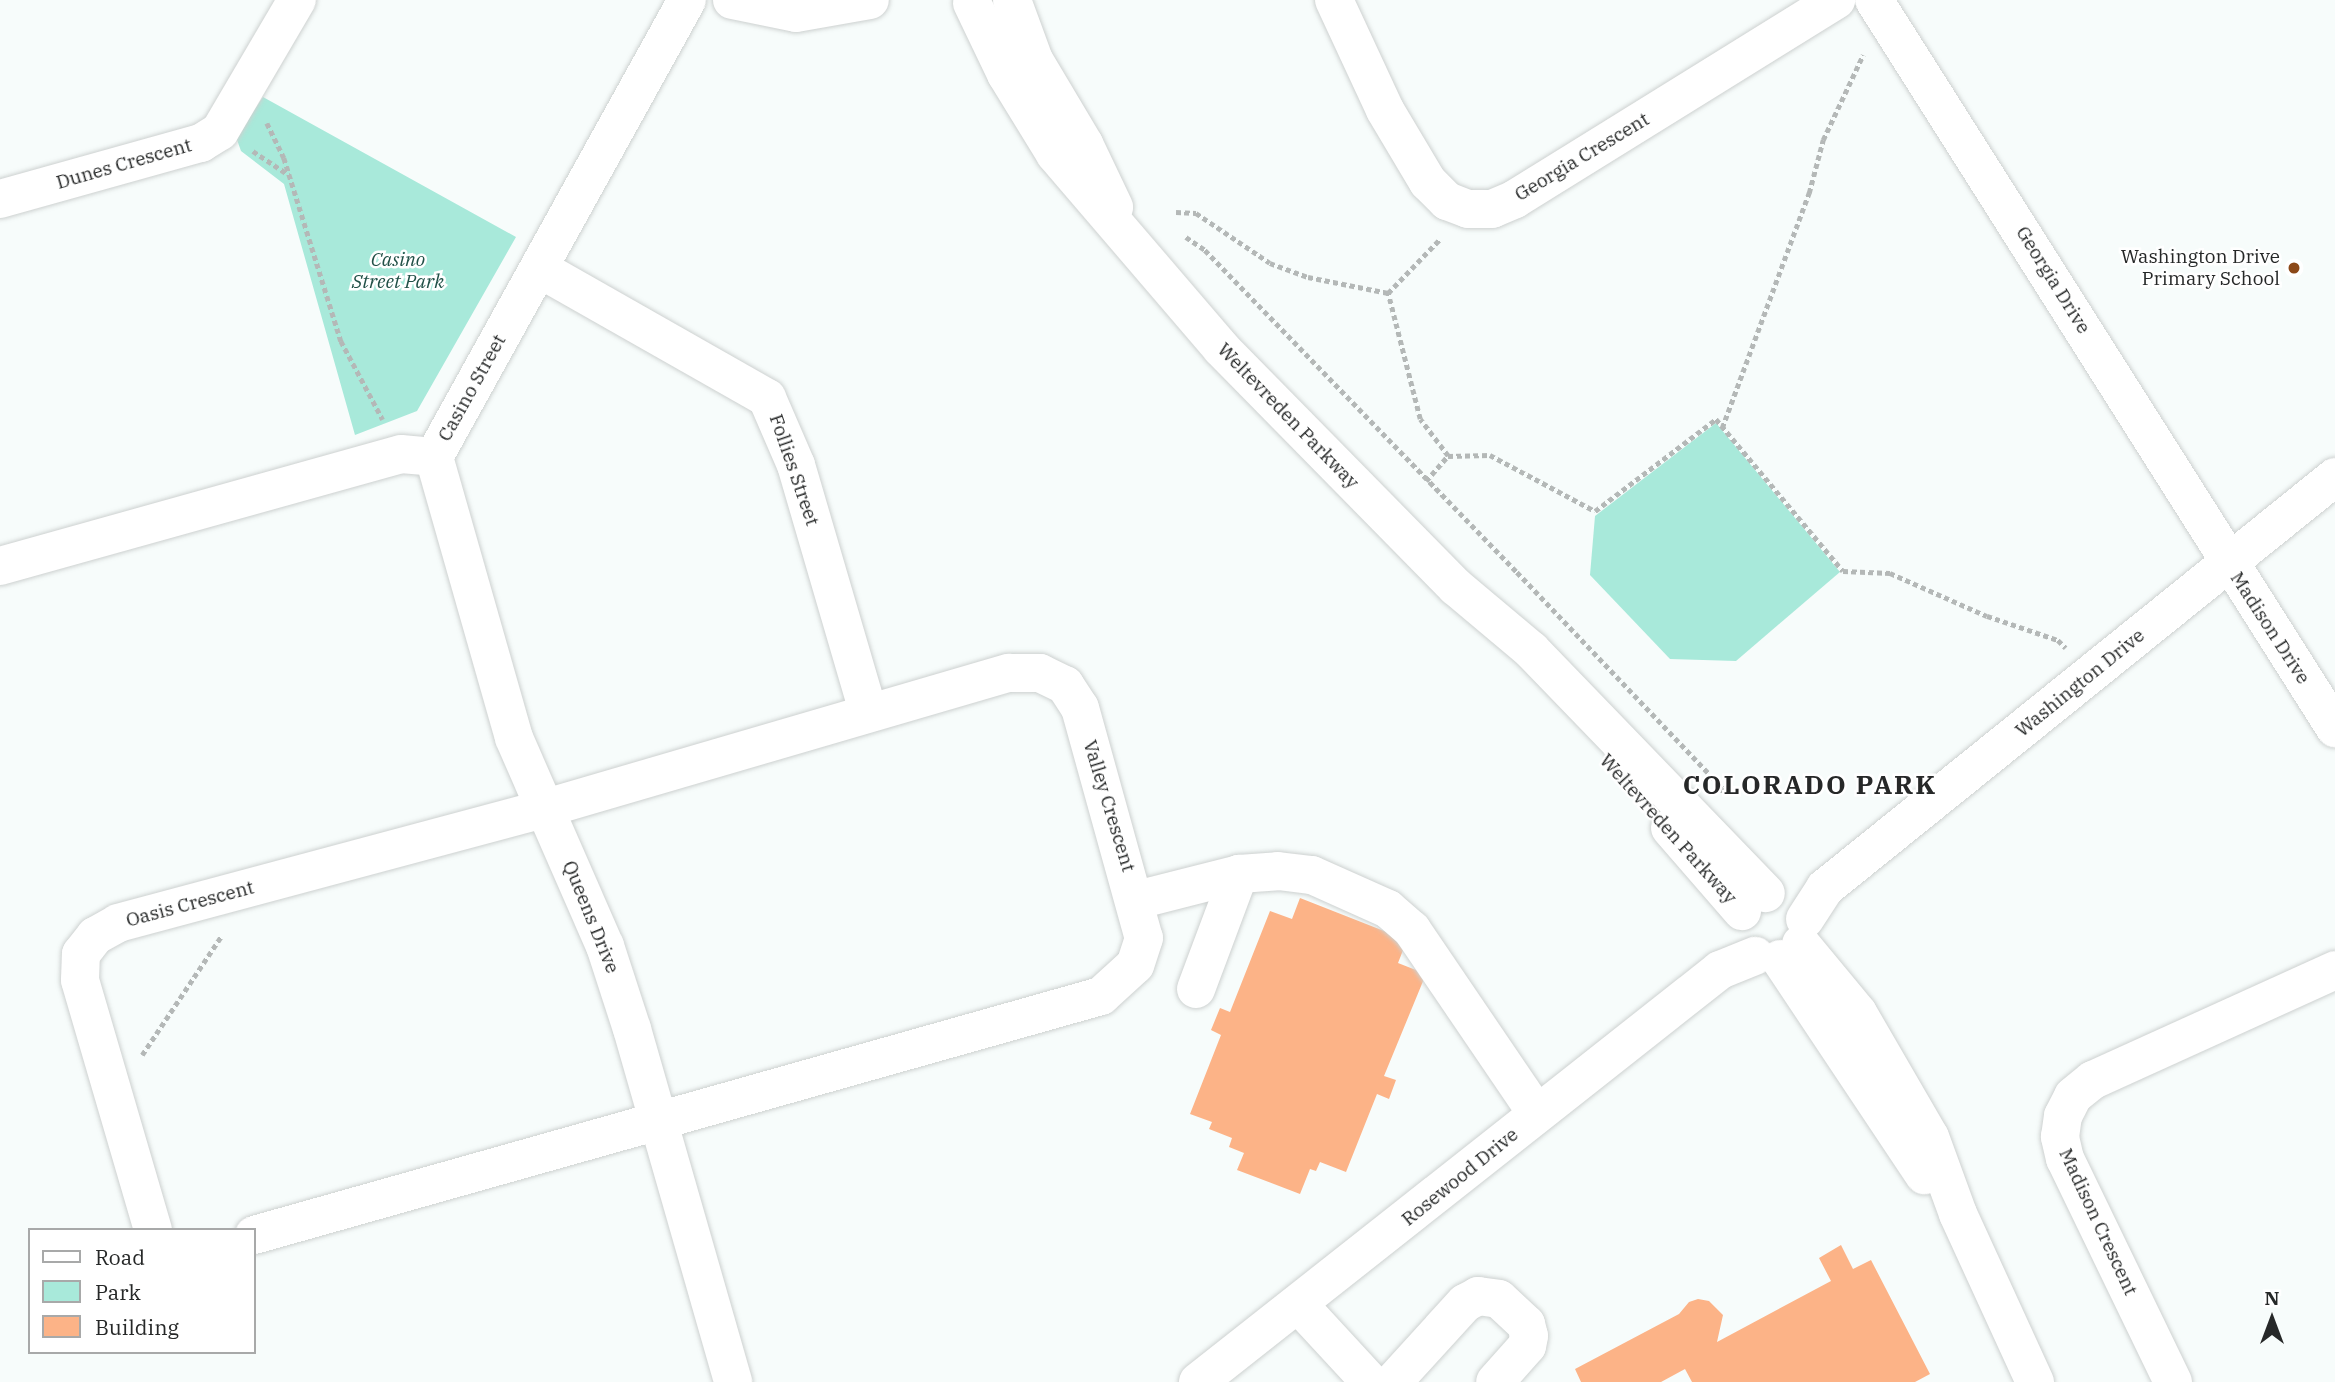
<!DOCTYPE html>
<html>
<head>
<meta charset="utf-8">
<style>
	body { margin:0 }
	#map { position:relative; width:2335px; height:1382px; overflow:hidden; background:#f7fcfb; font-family:"IBM Plex Serif",serif }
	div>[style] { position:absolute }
	.green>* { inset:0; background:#a8e9da }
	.building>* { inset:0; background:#fcb387 }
	.path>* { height:4.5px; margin-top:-2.25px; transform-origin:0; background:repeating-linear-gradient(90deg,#b4b8b7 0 5px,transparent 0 8.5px) }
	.roads { filter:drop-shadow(0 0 2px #cdd1d0) drop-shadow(0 0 2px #cdd1d0) }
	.minor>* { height:38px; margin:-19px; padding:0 19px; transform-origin:19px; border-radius:19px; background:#fff }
	.dots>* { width:19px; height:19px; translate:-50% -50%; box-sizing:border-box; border:4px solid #fff; border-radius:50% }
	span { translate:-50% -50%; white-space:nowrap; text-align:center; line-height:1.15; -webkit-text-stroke:5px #fff; paint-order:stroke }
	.street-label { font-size:19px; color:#262828 }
	.poi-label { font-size:19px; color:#262828 }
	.right { translate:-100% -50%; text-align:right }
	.park-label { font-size:19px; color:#215047; font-style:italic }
	.district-label { font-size:26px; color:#262828; font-weight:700; letter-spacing:2px }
	.legend { position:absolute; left:28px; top:1228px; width:228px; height:126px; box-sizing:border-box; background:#fff; border:2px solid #a8a9a9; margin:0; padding:9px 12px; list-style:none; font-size:21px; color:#262828 }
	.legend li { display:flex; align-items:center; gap:14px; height:35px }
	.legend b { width:35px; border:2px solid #a8a9a9 }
	.north { position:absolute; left:2237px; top:1284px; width:70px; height:70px; -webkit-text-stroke:5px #fff; paint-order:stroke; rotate:0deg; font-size:19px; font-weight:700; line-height:28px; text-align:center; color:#262828 }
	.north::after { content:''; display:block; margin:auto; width:24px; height:32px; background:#262828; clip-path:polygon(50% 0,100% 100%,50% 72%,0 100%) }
</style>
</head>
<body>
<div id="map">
	<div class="green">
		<i style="clip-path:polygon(263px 97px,516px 237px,417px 411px,355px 435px,284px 184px,241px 151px,236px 137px)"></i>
		<i style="clip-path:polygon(1716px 423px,1840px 572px,1736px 661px,1670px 659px,1590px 575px,1595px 516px)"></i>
	</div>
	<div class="building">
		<i style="clip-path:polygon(1300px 898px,1407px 940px,1398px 963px,1426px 974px,1384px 1076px,1396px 1080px,1389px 1099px,1377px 1094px,1346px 1172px,1320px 1162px,1316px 1171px,1310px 1169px,1300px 1194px,1237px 1170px,1244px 1153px,1229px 1147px,1232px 1138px,1209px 1129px,1212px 1122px,1190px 1114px,1221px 1035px,1211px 1030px,1220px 1008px,1230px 1012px,1270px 911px,1292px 919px)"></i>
		<i style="clip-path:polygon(1841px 1245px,1853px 1269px,1871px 1260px,1930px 1374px,1915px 1382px,1692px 1382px,1685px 1369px,1661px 1382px,1581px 1382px,1575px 1369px,1679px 1314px,1689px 1302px,1698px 1299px,1709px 1301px,1723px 1315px,1717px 1342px,1831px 1281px,1819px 1258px)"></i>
	</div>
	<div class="path">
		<i style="left:267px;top:123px;width:39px;rotate:64deg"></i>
		<i style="left:284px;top:158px;width:192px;rotate:72.7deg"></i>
		<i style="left:341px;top:341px;width:89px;rotate:62deg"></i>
		<i style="left:253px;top:151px;width:43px;rotate:33.7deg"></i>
		<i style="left:1176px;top:212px;width:20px;rotate:3deg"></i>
		<i style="left:1196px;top:213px;width:89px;rotate:34deg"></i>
		<i style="left:1270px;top:263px;width:40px;rotate:20.2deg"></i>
		<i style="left:1308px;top:277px;width:82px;rotate:11.3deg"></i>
		<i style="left:1186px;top:237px;width:23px;rotate:34deg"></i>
		<i style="left:1205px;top:250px;width:448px;rotate:45.9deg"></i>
		<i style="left:1517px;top:572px;width:298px;rotate:46.4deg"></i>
		<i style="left:1723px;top:788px;width:6px;rotate:90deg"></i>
		<i style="left:1722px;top:428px;width:251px;rotate:-69.7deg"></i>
		<i style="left:1809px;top:193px;width:55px;rotate:-75.2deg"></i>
		<i style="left:1823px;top:140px;width:94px;rotate:-64.8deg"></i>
		<i style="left:1448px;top:456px;width:42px;rotate:-1.4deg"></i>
		<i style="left:1490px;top:455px;width:119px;rotate:28.1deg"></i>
		<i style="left:1595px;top:511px;width:152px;rotate:-37.2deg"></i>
		<i style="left:1716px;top:419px;width:198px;rotate:50.1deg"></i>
		<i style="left:1843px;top:571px;width:47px;rotate:2.4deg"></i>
		<i style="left:1890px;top:573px;width:106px;rotate:23.9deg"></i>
		<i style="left:1987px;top:616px;width:75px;rotate:18.7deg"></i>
		<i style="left:2058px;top:640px;width:11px;rotate:45deg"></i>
		<i style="left:1426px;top:481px;width:33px;rotate:-49deg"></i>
		<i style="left:1448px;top:456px;width:46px;rotate:-127.1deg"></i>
		<i style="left:1420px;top:419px;width:130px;rotate:-104.3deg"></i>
		<i style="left:1388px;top:293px;width:76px;rotate:-46.1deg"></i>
		<i style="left:142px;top:1055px;width:144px;rotate:-56.3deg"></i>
	</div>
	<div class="roads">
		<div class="minor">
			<i style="left:732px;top:0;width:65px;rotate:11.5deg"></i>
			<i style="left:796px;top:13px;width:75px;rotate:-10deg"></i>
			<i style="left:1012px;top:0;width:64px;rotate:69.9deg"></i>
			<i style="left:1034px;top:60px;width:98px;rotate:59.2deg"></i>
			<i style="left:1084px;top:144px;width:70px;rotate:64.5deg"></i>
			<i style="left:1334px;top:0;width:121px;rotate:65.1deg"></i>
			<i style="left:1385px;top:110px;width:84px;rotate:59.2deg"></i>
			<i style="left:1428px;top:182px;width:27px;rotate:45deg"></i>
			<i style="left:1447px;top:201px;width:22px;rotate:21deg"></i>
			<i style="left:1468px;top:209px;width:24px"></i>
			<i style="left:1492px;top:209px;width:25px;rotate:-23deg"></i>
			<i style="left:1515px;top:199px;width:378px;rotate:-31.8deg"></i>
			<i style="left:1874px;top:0;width:862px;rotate:57.66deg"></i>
			<i style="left:972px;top:3px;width:79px;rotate:64.4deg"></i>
			<i style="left:1006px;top:74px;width:94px;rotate:58.5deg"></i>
			<i style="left:1055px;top:154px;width:255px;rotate:49.4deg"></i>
			<i style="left:1221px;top:348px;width:335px;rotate:45.5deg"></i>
			<i style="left:1456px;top:587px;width:98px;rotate:40deg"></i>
			<i style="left:1531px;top:650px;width:338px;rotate:46deg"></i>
			<i style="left:0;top:199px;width:209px;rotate:-15.6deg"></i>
			<i style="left:201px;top:143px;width:22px;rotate:-32deg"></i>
			<i style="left:220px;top:131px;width:152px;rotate:-59.6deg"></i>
			<i style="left:540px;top:269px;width:261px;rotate:29.6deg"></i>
			<i style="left:767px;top:398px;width:73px;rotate:66.6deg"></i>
			<i style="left:796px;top:465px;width:257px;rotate:73.7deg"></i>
			<i style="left:434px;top:457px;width:292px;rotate:74.1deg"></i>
			<i style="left:514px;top:738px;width:227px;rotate:66.4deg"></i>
			<i style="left:605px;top:946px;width:87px;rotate:72deg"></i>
			<i style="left:632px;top:1029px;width:367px;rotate:74deg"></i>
			<i style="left:434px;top:457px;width:522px;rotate:-61.03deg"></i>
			<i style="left:0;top:566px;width:416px;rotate:-15.6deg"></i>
			<i style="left:401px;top:454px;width:33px;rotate:5deg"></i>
			<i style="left:1670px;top:828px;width:110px;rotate:49.1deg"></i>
			<i style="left:1137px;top:900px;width:105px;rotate:-14.3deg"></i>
			<i style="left:1239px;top:874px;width:39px;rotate:-4deg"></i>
			<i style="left:1278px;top:871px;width:34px;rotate:7deg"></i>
			<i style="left:1312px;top:875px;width:83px;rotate:24.1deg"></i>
			<i style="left:1388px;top:909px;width:32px;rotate:41deg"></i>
			<i style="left:1412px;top:930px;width:222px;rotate:55.8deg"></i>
			<i style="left:1805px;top:919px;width:37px;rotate:-57deg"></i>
			<i style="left:1825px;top:888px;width:655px;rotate:-38.86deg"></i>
			<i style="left:1801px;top:944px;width:89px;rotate:50.4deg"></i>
			<i style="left:1858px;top:1013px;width:143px;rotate:59.9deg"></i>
			<i style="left:1930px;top:1137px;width:82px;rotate:70deg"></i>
			<i style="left:1958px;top:1214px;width:185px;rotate:65.4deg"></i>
			<i style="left:1780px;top:959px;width:260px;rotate:56.3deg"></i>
			<i style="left:1196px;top:989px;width:123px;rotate:-69.5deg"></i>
			<i style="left:153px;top:1230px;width:260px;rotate:-106.3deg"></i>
			<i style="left:80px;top:980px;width:26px;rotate:-88deg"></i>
			<i style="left:81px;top:954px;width:23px;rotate:-52deg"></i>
			<i style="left:95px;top:936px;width:26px;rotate:-29deg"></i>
			<i style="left:118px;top:923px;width:443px;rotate:-15deg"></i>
			<i style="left:546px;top:808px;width:482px;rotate:-16.3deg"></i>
			<i style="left:1009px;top:673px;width:31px"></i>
			<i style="left:1040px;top:673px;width:28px;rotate:26deg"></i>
			<i style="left:1065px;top:685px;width:27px;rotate:57deg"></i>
			<i style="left:1080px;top:708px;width:239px;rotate:74.5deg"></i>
			<i style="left:1144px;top:938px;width:28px;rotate:108deg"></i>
			<i style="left:1135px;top:965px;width:46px;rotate:137.6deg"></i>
			<i style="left:1101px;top:996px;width:880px;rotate:164.24deg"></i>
			<i style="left:1299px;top:1305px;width:105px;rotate:47.3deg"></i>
			<i style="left:1198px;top:1382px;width:665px;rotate:-38.28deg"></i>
			<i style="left:1720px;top:970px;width:38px;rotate:-22deg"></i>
			<i style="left:1393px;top:1382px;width:107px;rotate:-47.7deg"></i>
			<i style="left:1465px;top:1303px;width:15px;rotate:-28deg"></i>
			<i style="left:1478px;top:1296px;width:21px;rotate:8deg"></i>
			<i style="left:1499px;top:1299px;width:37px;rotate:43deg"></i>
			<i style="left:1526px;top:1324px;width:12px;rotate:76deg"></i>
			<i style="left:1529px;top:1336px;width:10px;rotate:101deg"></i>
			<i style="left:1527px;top:1346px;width:48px;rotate:131.6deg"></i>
			<i style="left:2173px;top:1382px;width:248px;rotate:-115.8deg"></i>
			<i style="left:2065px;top:1159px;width:23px;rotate:-103deg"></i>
			<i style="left:2060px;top:1137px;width:21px;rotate:-82deg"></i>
			<i style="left:2063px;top:1116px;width:22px;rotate:-63deg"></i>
			<i style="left:2073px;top:1096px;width:26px;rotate:-39deg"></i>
			<i style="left:2093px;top:1080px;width:266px;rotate:-24.4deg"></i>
		</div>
	</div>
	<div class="dots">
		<i style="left:2294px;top:268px;background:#8b4818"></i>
	</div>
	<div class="street-label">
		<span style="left:1582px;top:157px;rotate:-31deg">Georgia Crescent</span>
		<span style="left:124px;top:164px;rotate:-16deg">Dunes Crescent</span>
		<span style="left:2053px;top:280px;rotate:58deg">Georgia Drive</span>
		<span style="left:472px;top:388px;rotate:-61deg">Casino Street</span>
		<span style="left:1288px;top:416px;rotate:46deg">Weltevreden Parkway</span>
		<span style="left:794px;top:470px;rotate:71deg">Follies Street</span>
		<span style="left:2270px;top:628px;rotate:57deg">Madison Drive</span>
		<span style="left:2080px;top:683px;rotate:-39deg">Washington Drive</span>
		<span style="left:1109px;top:806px;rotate:73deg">Valley Crescent</span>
		<span style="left:1668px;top:829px;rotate:48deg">Weltevreden Parkway</span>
		<span style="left:190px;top:904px;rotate:-15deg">Oasis Crescent</span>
		<span style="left:591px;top:917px;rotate:68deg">Queens Drive</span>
		<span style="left:1460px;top:1177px;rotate:-39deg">Rosewood Drive</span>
		<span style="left:2098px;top:1222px;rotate:65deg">Madison Crescent</span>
	</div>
	<div class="poi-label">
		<span class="right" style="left:2280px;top:268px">Washington Drive<br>Primary School</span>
	</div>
	<div class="park-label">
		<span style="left:398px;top:271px">Casino<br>Street Park</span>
	</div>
	<div class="district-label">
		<span style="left:1810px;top:785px">COLORADO PARK</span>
	</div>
	<ul class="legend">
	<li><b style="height:9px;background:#fff"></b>Road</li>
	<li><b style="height:19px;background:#a8e9da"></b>Park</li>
	<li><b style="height:19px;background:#fcb387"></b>Building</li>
	</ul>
	<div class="north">N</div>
</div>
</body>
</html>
